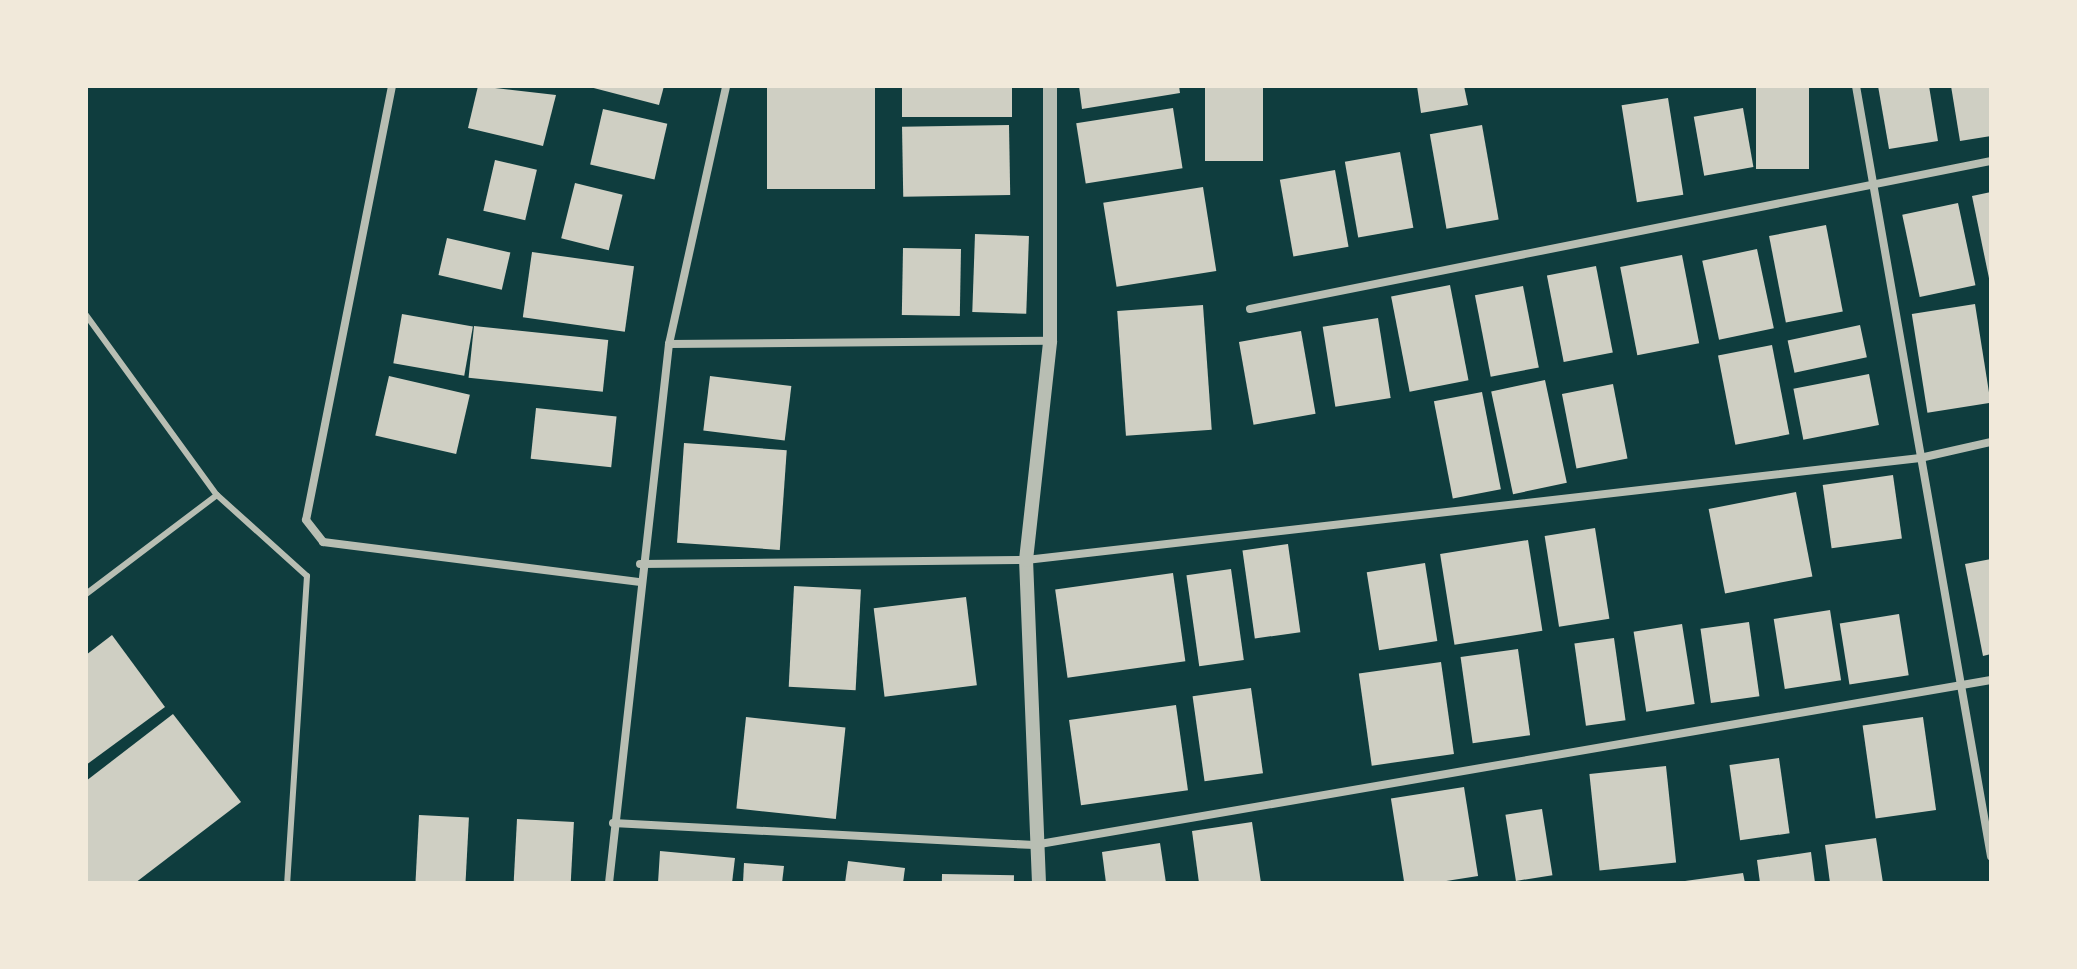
<!DOCTYPE html>
<html>
<head>
<meta charset="utf-8">
<style>
	body { margin:0 }
	#map { position:relative; width:2077px; height:969px; overflow:hidden; background:#0f3d3e; font-family:"Space Grotesk",sans-serif }
	div>[style] { position:absolute }
	.building>* { inset:0; background:#cfcfc3; transform-origin:0 0 }
	.service>* { height:6px; margin:-3px; padding:0 3px; transform-origin:3px; border-radius:3px; background:#b8beb3 }
	.minor>* { height:8px; margin:-4px; padding:0 4px; transform-origin:4px; border-radius:4px; background:#b8beb3 }
	.tertiary>* { height:14px; margin:-7px; padding:0 7px; transform-origin:7px; border-radius:7px; background:#b8beb3 }
	span { translate:-50% -50%; white-space:nowrap; text-align:center; line-height:1.15; -webkit-text-stroke:8px #f1e9da; paint-order:stroke }
	.frame { position:absolute; inset:0; border:88px solid #f1e9da; pointer-events:none }
</style>
</head>
<body>
<div id="map">
	<div class="building">
		<i style="clip-path:polygon(478px 86px,556px 95px,543px 146px,468px 128px)"></i>
		<i style="clip-path:polygon(586px 86px,664px 86px,659px 105px)"></i>
		<i style="left:767px;top:86px;width:108px;height:103px"></i>
		<i style="left:902px;top:86px;width:110px;height:31px"></i>
		<i style="clip-path:polygon(1079px 86px,1179px 86px,1180px 93px,1082px 109px)"></i>
		<i style="left:1205px;top:86px;width:58px;height:75px"></i>
		<i style="clip-path:polygon(1417px 86px,1464px 86px,1468px 105px,1421px 113px)"></i>
		<i style="left:1756px;top:86px;width:53px;height:83px"></i>
		<i style="clip-path:polygon(1878px 86px,1929px 86px,1938px 141px,1889px 149px)"></i>
		<i style="clip-path:polygon(1951px 86px,1991px 86px,1991px 136px,1960px 141px)"></i>
		<i style="left:1668px;top:98px;width:98px;height:47px;rotate:81deg"></i>
		<i style="left:1173px;top:108px;width:61px;height:98px;rotate:81deg"></i>
		<i style="left:1743px;top:108px;width:60px;height:50px;rotate:80deg"></i>
		<i style="left:603px;top:109px;width:66px;height:57px;rotate:13deg"></i>
		<i style="left:1009px;top:125px;width:70px;height:107px;rotate:89deg"></i>
		<i style="left:1482px;top:125px;width:96px;height:53px;rotate:80deg"></i>
		<i style="left:1400px;top:152px;width:77px;height:56px;rotate:80deg"></i>
		<i style="left:495px;top:160px;width:43px;height:52px;rotate:13deg"></i>
		<i style="left:1335px;top:170px;width:78px;height:56px;rotate:80deg"></i>
		<i style="left:575px;top:183px;width:49px;height:57px;rotate:14deg"></i>
		<i style="left:1203px;top:187px;width:85px;height:101px;rotate:81deg"></i>
		<i style="clip-path:polygon(1991px 192px,1991px 283px,1990px 283px,1972px 196px)"></i>
		<i style="left:1958px;top:203px;width:84px;height:57px;rotate:78deg"></i>
		<i style="left:1826px;top:225px;width:88px;height:58px;rotate:79deg"></i>
		<i style="left:975px;top:234px;width:54px;height:78px;rotate:2deg"></i>
		<i style="left:447px;top:238px;width:65px;height:38px;rotate:13deg"></i>
		<i style="left:903px;top:248px;width:58px;height:67px;rotate:1deg"></i>
		<i style="left:1757px;top:249px;width:81px;height:56px;rotate:78deg"></i>
		<i style="left:532px;top:252px;width:103px;height:66px;rotate:8deg"></i>
		<i style="left:1682px;top:255px;width:90px;height:63px;rotate:79deg"></i>
		<i style="left:1596px;top:266px;width:88px;height:50px;rotate:79deg"></i>
		<i style="left:1450px;top:285px;width:97px;height:60px;rotate:79deg"></i>
		<i style="left:1523px;top:286px;width:83px;height:49px;rotate:79deg"></i>
		<i style="left:1975px;top:304px;width:100px;height:64px;rotate:81deg"></i>
		<i style="left:1203px;top:305px;width:125px;height:86px;rotate:86deg"></i>
		<i style="left:402px;top:314px;width:72px;height:50px;rotate:10deg"></i>
		<i style="left:1378px;top:318px;width:81px;height:56px;rotate:81deg"></i>
		<i style="left:1860px;top:325px;width:33px;height:74px;rotate:78deg"></i>
		<i style="left:474px;top:326px;width:135px;height:52px;rotate:6deg"></i>
		<i style="left:1301px;top:331px;width:84px;height:63px;rotate:80deg"></i>
		<i style="left:1772px;top:345px;width:91px;height:55px;rotate:79deg"></i>
		<i style="left:1869px;top:374px;width:52px;height:77px;rotate:79deg"></i>
		<i style="left:389px;top:376px;width:83px;height:61px;rotate:13deg"></i>
		<i style="left:710px;top:376px;width:82px;height:55px;rotate:7deg"></i>
		<i style="left:1545px;top:380px;width:105px;height:55px;rotate:78deg"></i>
		<i style="left:1613px;top:384px;width:76px;height:52px;rotate:79deg"></i>
		<i style="left:1482px;top:392px;width:99px;height:49px;rotate:79deg"></i>
		<i style="left:536px;top:408px;width:81px;height:51px;rotate:6deg"></i>
		<i style="left:684px;top:443px;width:103px;height:100px;rotate:4deg"></i>
		<i style="left:1893px;top:475px;width:64px;height:71px;rotate:82deg"></i>
		<i style="left:1796px;top:492px;width:86px;height:89px;rotate:79deg"></i>
		<i style="left:1595px;top:528px;width:92px;height:51px;rotate:81deg"></i>
		<i style="left:1528px;top:540px;width:92px;height:89px;rotate:81deg"></i>
		<i style="left:1288px;top:544px;width:89px;height:46px;rotate:82deg"></i>
		<i style="clip-path:polygon(1991px 559px,1991px 654px,1983px 656px,1965px 564px)"></i>
		<i style="left:1425px;top:563px;width:79px;height:59px;rotate:81deg"></i>
		<i style="left:1231px;top:569px;width:92px;height:45px;rotate:82deg"></i>
		<i style="left:1173px;top:573px;width:89px;height:119px;rotate:82deg"></i>
		<i style="left:794px;top:586px;width:67px;height:101px;rotate:3deg"></i>
		<i style="left:966px;top:597px;width:89px;height:93px;rotate:83deg"></i>
		<i style="left:1830px;top:610px;width:71px;height:57px;rotate:81deg"></i>
		<i style="left:1899px;top:614px;width:62px;height:60px;rotate:81deg"></i>
		<i style="left:1749px;top:622px;width:75px;height:49px;rotate:82deg"></i>
		<i style="left:1682px;top:624px;width:81px;height:49px;rotate:81deg"></i>
		<i style="clip-path:polygon(112px 635px,165px 707px,86px 765px,86px 655px)"></i>
		<i style="left:1614px;top:638px;width:83px;height:40px;rotate:82deg"></i>
		<i style="left:1518px;top:649px;width:87px;height:58px;rotate:82deg"></i>
		<i style="left:1441px;top:662px;width:93px;height:83px;rotate:82deg"></i>
		<i style="left:1251px;top:688px;width:86px;height:59px;rotate:82deg"></i>
		<i style="left:1176px;top:705px;width:86px;height:108px;rotate:82deg"></i>
		<i style="clip-path:polygon(173px 714px,241px 802px,135px 883px,86px 883px,86px 781px)"></i>
		<i style="left:746px;top:717px;width:100px;height:92px;rotate:6deg"></i>
		<i style="left:1923px;top:717px;width:94px;height:61px;rotate:82deg"></i>
		<i style="left:1779px;top:758px;width:76px;height:50px;rotate:82deg"></i>
		<i style="left:1666px;top:766px;width:97px;height:77px;rotate:84deg"></i>
		<i style="left:1464px;top:787px;width:90px;height:74px;rotate:81deg"></i>
		<i style="left:1542px;top:809px;width:67px;height:37px;rotate:81deg"></i>
		<i style="left:419px;top:815px;width:50px;height:68px;rotate:3deg"></i>
		<i style="left:517px;top:819px;width:57px;height:64px;rotate:3deg"></i>
		<i style="clip-path:polygon(1252px 822px,1261px 883px,1199px 883px,1192px 831px)"></i>
		<i style="clip-path:polygon(1876px 838px,1883px 883px,1830px 883px,1825px 845px)"></i>
		<i style="clip-path:polygon(1160px 843px,1166px 883px,1106px 883px,1102px 852px)"></i>
		<i style="clip-path:polygon(660px 851px,735px 858px,732px 883px,658px 883px)"></i>
		<i style="clip-path:polygon(1811px 852px,1815px 883px,1760px 883px,1757px 860px)"></i>
		<i style="clip-path:polygon(848px 861px,905px 868px,903px 883px,845px 883px)"></i>
		<i style="clip-path:polygon(744px 863px,784px 866px,782px 883px,743px 883px)"></i>
		<i style="clip-path:polygon(1743px 873px,1745px 883px,1685px 883px,1685px 881px)"></i>
		<i style="left:942px;top:874px;width:72px;height:9px;rotate:1deg"></i>
	</div>
	<div class="service">
		<i style="left:86px;top:315px;width:223px;rotate:54deg"></i>
		<i style="left:217px;top:495px;width:121px;rotate:42deg"></i>
		<i style="left:307px;top:576px;width:308px;rotate:93.7deg"></i>
		<i style="left:86px;top:594px;width:164px;rotate:-37.1deg"></i>
	</div>
	<div class="minor">
		<i style="left:392px;top:86px;width:442px;rotate:101.2deg"></i>
		<i style="left:306px;top:520px;width:28px;rotate:52deg"></i>
		<i style="left:323px;top:542px;width:318px;rotate:7.2deg"></i>
		<i style="left:1856px;top:86px;width:782px;rotate:80.06deg"></i>
		<i style="left:1250px;top:309px;width:756px;rotate:-11.3deg"></i>
		<i style="left:669px;top:344px;width:381px;rotate:-0.5deg"></i>
		<i style="left:640px;top:564px;width:386px;rotate:-0.6deg"></i>
		<i style="left:1026px;top:560px;width:900px;rotate:-6.51deg"></i>
		<i style="left:1920px;top:458px;width:73px;rotate:-12.7deg"></i>
		<i style="left:613px;top:823px;width:422px;rotate:3deg"></i>
		<i style="left:1034px;top:845px;width:971px;rotate:-9.78deg"></i>
		<i style="left:609px;top:883px;width:542px;rotate:-83.65deg"></i>
		<i style="left:669px;top:344px;width:264px;rotate:-77.5deg"></i>
	</div>
	<div class="tertiary">
		<i style="left:1039px;top:883px;width:323px;rotate:-92.3deg"></i>
		<i style="left:1026px;top:560px;width:220px;rotate:-83.7deg"></i>
		<i style="left:1050px;top:341px;width:255px;rotate:-90deg"></i>
	</div>
	<div class="frame"></div>
</div>
</body>
</html>
